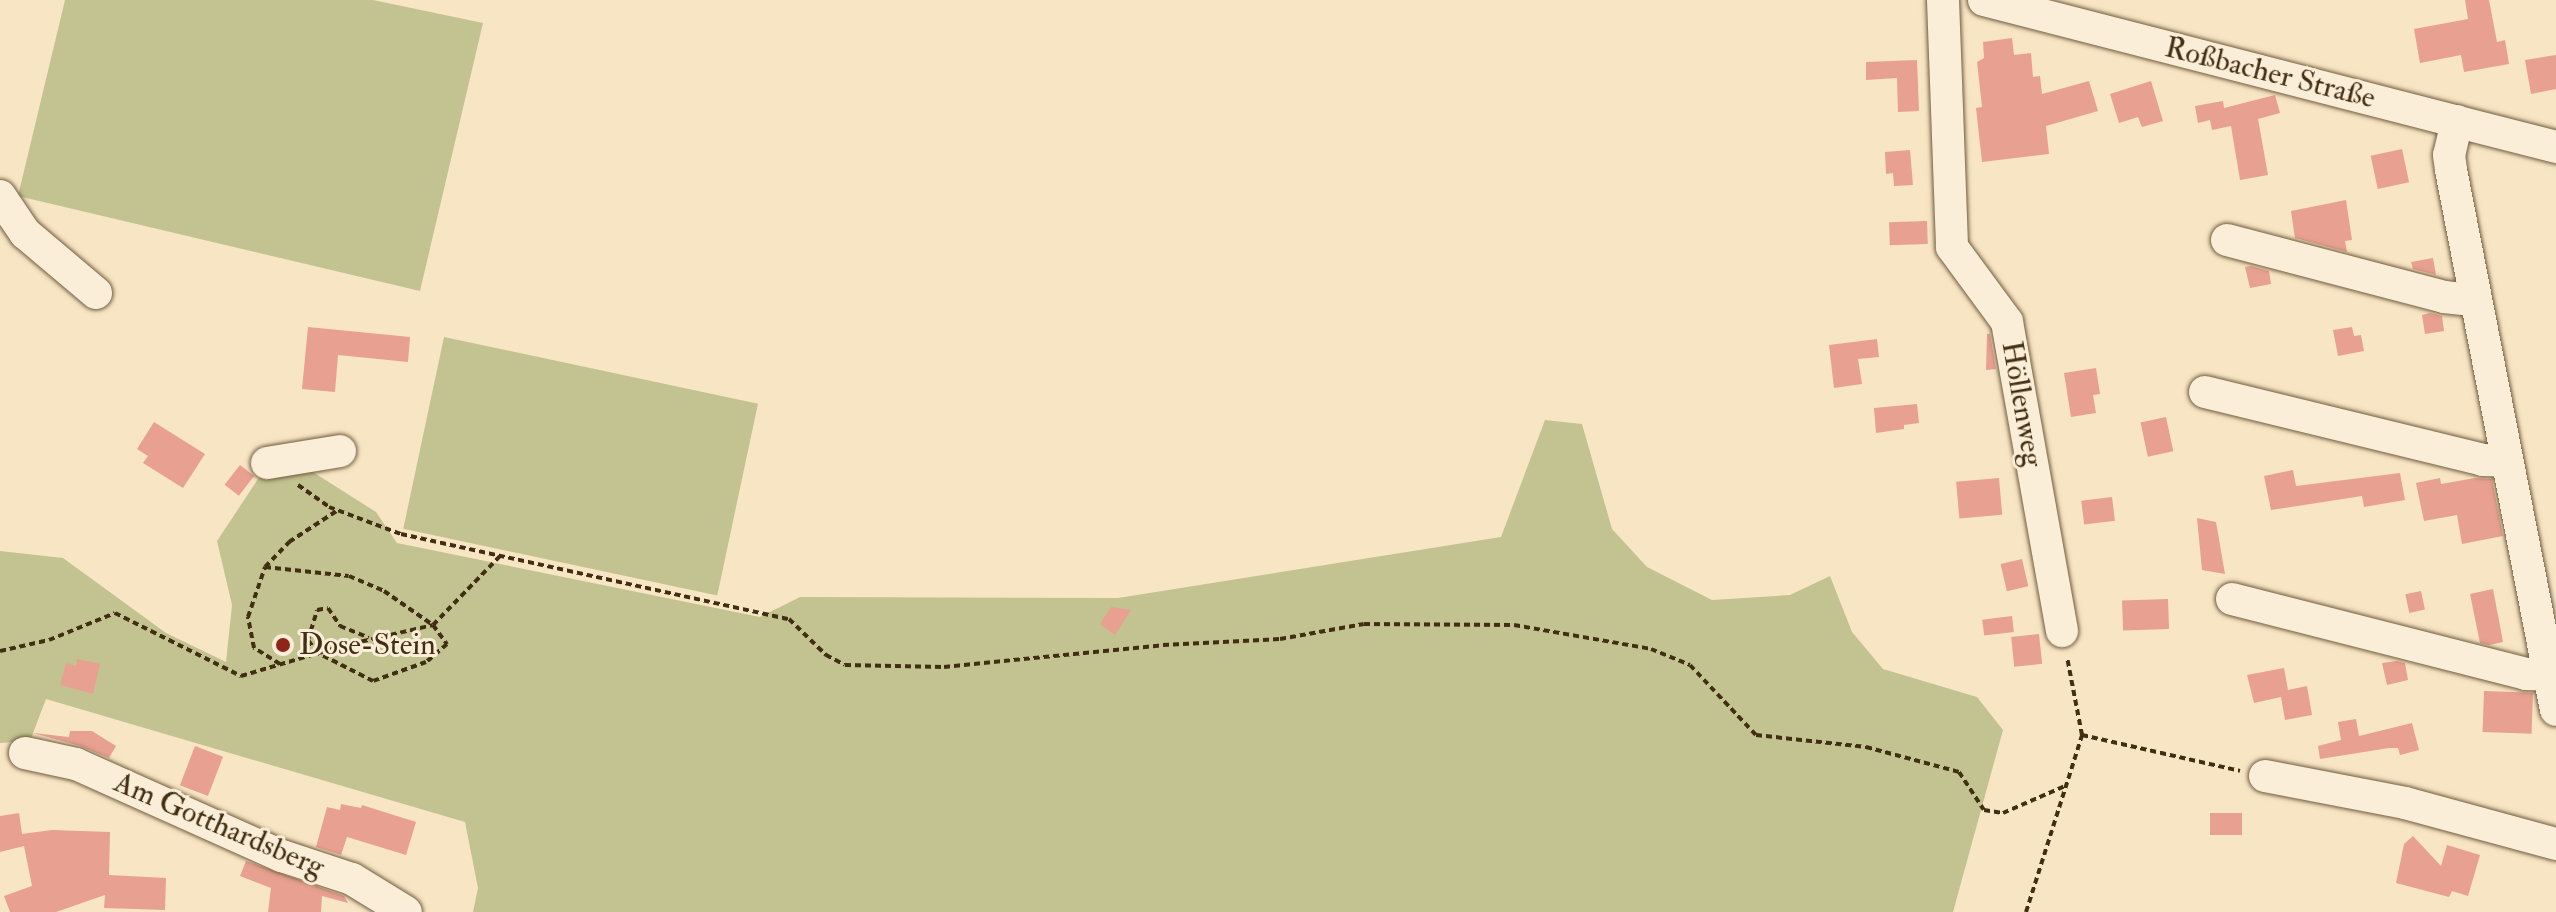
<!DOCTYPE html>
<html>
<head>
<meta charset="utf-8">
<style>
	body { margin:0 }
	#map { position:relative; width:2556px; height:912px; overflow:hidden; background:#f8e5c4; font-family:"IM FELL Double Pica",serif }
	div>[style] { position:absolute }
	.green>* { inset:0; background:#c2c391; transform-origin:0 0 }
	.building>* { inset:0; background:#e8a090; transform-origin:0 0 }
	.path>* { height:4px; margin-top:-2px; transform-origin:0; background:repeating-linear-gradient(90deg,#422e12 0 6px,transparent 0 10px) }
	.roads { filter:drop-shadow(0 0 2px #705c3e) drop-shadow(0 0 2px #705c3e) }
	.minor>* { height:32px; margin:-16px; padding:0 16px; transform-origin:16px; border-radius:16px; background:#faeed9 }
	.dots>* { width:22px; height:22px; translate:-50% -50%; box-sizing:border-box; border:4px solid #faeed9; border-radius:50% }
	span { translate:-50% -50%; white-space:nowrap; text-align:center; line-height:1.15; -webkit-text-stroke:6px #faeed9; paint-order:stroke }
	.street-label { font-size:30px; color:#422e12 }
	.poi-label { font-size:30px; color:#422e12 }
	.left { translate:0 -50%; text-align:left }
</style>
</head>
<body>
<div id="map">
	<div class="green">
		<i style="clip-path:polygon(65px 0,373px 0,483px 23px,420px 291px,18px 196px)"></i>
		<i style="left:444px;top:337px;width:321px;height:196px;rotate:12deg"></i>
		<i style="clip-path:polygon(1545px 420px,1582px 424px,1612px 529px,1647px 567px,1712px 600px,1790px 595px,1830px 576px,1852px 632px,1883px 669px,1977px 697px,2003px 730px,1953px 912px,473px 912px,478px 888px,465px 822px,46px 699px,30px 741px,0 743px,0 551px,63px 558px,166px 633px,226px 662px,232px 605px,217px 541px,262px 473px,294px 460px,376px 512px,397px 543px,760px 617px,800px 597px,1118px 598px,1501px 537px)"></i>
	</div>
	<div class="building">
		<i style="clip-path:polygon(2465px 0,2489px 0,2497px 42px,2505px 40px,2509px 64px,2464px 72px,2461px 55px,2420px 63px,2414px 29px,2468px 19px)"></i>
		<i style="clip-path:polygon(2012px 38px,2014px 55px,2031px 53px,2033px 77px,2040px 76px,2042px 94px,2089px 81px,2098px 111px,2046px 126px,2049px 154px,1982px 162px,1976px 108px,1982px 107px,1977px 62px,1984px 58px,1983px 42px)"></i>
		<i style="clip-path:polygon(2556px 55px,2556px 89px,2531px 94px,2525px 60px)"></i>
		<i style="clip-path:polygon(1917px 60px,1919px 111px,1898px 112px,1897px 78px,1866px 80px,1866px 62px)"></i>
		<i style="clip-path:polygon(2151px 81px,2163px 121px,2142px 127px,2138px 117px,2119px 123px,2110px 94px)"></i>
		<i style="clip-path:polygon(2275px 95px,2280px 113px,2258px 119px,2268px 175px,2240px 180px,2231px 126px,2212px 130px,2210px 120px,2198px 123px,2195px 106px,2223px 101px,2224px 108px)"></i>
		<i style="left:2402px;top:149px;width:34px;height:32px;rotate:78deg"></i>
		<i style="clip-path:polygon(1910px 150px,1913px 185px,1894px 186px,1893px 173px,1886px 174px,1885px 152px)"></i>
		<i style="clip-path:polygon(2346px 200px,2352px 240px,2345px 241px,2347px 252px,2295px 238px,2291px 211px)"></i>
		<i style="left:1927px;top:221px;width:23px;height:38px;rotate:88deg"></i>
		<i style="clip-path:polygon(2433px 258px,2436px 275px,2413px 269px,2411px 262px)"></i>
		<i style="clip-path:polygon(2251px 266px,2269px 271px,2271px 284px,2250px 288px,2245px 267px)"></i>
		<i style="clip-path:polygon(2430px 313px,2442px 316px,2444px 331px,2425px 334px,2422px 315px)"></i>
		<i style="clip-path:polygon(308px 327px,410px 337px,408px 362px,338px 355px,335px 392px,302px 389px)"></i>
		<i style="clip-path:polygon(2352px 327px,2354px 336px,2361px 335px,2364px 351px,2338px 356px,2333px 330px)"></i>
		<i style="clip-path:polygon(1987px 334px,1990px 334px,1996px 369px,1986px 370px)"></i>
		<i style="clip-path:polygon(1877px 339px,1879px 357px,1858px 359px,1862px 384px,1834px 388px,1829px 345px)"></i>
		<i style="clip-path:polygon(2096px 368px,2100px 394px,2093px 395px,2096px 413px,2071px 417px,2064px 373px)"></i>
		<i style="clip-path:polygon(1917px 404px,1919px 423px,1904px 425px,1904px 429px,1876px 433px,1874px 408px)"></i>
		<i style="left:2166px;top:417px;width:35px;height:26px;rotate:78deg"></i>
		<i style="clip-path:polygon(154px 422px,205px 454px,183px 488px,143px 463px,148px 456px,137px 449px)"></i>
		<i style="left:240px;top:465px;width:18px;height:25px;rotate:38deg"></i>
		<i style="clip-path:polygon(2293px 470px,2296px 486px,2400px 473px,2405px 500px,2364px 507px,2362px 496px,2271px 510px,2264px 476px)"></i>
		<i style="left:1999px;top:478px;width:37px;height:43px;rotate:85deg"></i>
		<i style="clip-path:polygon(2440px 478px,2441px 484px,2475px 478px,2492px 479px,2503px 536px,2462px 544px,2457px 515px,2424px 521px,2416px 483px)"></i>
		<i style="left:2112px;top:497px;width:24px;height:31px;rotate:83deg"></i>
		<i style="clip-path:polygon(2197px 518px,2216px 522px,2225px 574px,2202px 570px)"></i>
		<i style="left:2022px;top:559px;width:28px;height:22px;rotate:77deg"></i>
		<i style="clip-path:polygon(2493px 589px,2503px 642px,2489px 645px,2480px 643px,2470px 594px)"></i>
		<i style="left:2421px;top:591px;width:19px;height:16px;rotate:78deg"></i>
		<i style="left:2168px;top:599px;width:30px;height:46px;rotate:88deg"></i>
		<i style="clip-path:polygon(1111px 607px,1131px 610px,1115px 635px,1100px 624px)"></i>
		<i style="left:2012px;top:616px;width:16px;height:30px;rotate:83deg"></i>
		<i style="left:2039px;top:634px;width:30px;height:28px;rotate:84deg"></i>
		<i style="clip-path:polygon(77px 659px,100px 664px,93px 694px,60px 685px,66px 663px,76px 666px)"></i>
		<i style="clip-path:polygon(2397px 661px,2405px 663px,2408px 680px,2387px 685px,2382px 663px)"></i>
		<i style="clip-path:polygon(2284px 668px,2288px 690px,2307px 686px,2312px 715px,2285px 720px,2281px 697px,2254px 703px,2247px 675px)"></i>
		<i style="left:2484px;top:691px;width:49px;height:41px;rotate:2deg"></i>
		<i style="clip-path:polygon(2356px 719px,2359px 736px,2412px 723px,2419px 750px,2400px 755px,2398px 748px,2389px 748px,2320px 759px,2318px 746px,2341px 740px,2338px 722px)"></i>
		<i style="clip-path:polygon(70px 731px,92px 731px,116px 746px,109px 758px,80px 746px,33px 733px,69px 737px)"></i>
		<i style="left:195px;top:746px;width:30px;height:42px;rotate:21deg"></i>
		<i style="clip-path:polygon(341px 804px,361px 808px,362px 805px,416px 822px,406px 855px,347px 837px,341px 855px,316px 847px,327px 807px,340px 810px)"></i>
		<i style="clip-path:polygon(19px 813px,22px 834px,52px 830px,110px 832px,109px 875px,166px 878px,165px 910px,104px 908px,105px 895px,56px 912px,10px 912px,4px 896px,32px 886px,24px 846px,0 852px,0 816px)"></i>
		<i style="left:2242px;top:813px;width:22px;height:32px;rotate:90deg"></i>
		<i style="clip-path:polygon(2413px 836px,2441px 866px,2447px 845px,2480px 855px,2468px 896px,2452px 891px,2449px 897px,2396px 883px,2404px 844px)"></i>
		<i style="clip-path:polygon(246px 861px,344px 896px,348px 903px,322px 896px,321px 912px,268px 912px,271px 888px,240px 876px)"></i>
	</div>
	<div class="path">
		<i style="left:298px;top:485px;width:38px;rotate:35deg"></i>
		<i style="left:329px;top:507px;width:77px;rotate:20.6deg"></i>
		<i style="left:401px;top:534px;width:397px;rotate:12.4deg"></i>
		<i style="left:789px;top:619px;width:52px;rotate:44.2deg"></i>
		<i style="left:826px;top:655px;width:21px;rotate:28deg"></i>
		<i style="left:845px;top:665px;width:99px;rotate:1.2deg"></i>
		<i style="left:944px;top:667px;width:220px;rotate:-5.7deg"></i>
		<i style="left:1163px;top:645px;width:117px;rotate:-2.9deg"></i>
		<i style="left:1280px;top:639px;width:85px;rotate:-10.1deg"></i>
		<i style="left:1364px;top:624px;width:150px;rotate:0.4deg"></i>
		<i style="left:1514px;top:625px;width:139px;rotate:9.9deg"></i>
		<i style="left:1651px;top:649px;width:42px;rotate:22.3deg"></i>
		<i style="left:1690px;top:665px;width:96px;rotate:46.7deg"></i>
		<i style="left:1756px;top:735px;width:111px;rotate:6.2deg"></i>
		<i style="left:1866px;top:747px;width:96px;rotate:15deg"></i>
		<i style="left:1959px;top:772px;width:45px;rotate:56.7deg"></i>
		<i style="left:1984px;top:810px;width:19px;rotate:9deg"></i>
		<i style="left:2003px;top:813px;width:68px;rotate:-23.5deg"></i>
		<i style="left:265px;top:567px;width:84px;rotate:6.1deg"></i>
		<i style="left:349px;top:576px;width:38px;rotate:23deg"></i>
		<i style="left:384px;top:591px;width:60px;rotate:34.8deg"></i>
		<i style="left:433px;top:625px;width:24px;rotate:54deg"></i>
		<i style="left:447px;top:644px;width:28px;rotate:139deg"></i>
		<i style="left:426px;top:662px;width:56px;rotate:160.3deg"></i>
		<i style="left:373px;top:681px;width:62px;rotate:-153deg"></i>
		<i style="left:318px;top:653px;width:16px;rotate:-128deg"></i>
		<i style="left:308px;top:640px;width:31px;rotate:-73deg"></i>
		<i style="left:317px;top:610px;width:11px;rotate:-10deg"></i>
		<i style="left:328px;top:608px;width:22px;rotate:56deg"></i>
		<i style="left:340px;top:626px;width:31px;rotate:22deg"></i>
		<i style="left:0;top:651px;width:50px;rotate:-12.7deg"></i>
		<i style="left:49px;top:640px;width:71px;rotate:-22.2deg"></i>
		<i style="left:115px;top:613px;width:141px;rotate:26.6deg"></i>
		<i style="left:241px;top:676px;width:105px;rotate:-16.5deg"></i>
		<i style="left:342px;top:646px;width:93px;rotate:-13deg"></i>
		<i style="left:433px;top:625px;width:96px;rotate:-45.8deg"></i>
		<i style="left:280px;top:664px;width:31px;rotate:-148deg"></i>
		<i style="left:254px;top:648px;width:32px;rotate:-101deg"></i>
		<i style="left:248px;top:617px;width:53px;rotate:-71.2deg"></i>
		<i style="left:265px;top:567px;width:35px;rotate:-46deg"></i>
		<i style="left:289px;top:542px;width:59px;rotate:-33.1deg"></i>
		<i style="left:2082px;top:735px;width:162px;rotate:12.8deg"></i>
		<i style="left:2026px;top:912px;width:186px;rotate:-72.4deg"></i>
		<i style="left:2082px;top:735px;width:79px;rotate:-100.9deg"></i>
	</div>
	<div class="roads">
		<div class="minor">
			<i style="left:1943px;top:0;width:247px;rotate:87.9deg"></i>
			<i style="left:1952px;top:247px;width:93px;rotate:53.7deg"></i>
			<i style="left:2007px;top:322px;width:314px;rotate:79.9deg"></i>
			<i style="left:1984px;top:0;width:591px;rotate:14.41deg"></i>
			<i style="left:2457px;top:121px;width:35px;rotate:103deg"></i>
			<i style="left:2449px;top:155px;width:15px;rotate:82deg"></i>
			<i style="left:2451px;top:170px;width:550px;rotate:79deg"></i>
			<i style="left:0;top:196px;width:45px;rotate:56deg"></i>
			<i style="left:25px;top:233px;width:93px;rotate:40.2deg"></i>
			<i style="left:2227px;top:240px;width:224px;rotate:14.7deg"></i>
			<i style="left:2444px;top:297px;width:31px;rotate:6deg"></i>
			<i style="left:2205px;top:392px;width:286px;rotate:13.7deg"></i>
			<i style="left:2483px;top:460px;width:24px;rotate:2deg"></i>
			<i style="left:267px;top:463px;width:74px;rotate:-9.3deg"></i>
			<i style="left:2232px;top:599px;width:303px;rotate:14.3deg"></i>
			<i style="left:2526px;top:674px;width:23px;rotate:2deg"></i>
			<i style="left:25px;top:753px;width:52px;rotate:12.2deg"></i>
			<i style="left:76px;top:764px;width:226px;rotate:24.1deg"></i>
			<i style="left:282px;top:856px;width:74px;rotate:18.2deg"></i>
			<i style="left:352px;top:879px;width:63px;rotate:31.4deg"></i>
			<i style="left:2265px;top:776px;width:143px;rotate:10.9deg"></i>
			<i style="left:2405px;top:803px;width:156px;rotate:15.2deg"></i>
		</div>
	</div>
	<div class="dots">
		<i style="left:283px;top:645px;background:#8f2418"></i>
	</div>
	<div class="street-label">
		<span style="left:2270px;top:73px;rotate:14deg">Roßbacher Straße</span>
		<span style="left:2022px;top:404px;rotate:80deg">Höllenweg</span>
		<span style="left:219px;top:825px;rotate:23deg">Am Gotthardsberg</span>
	</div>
	<div class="poi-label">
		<span class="left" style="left:299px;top:645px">Dose-Stein</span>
	</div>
</div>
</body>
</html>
